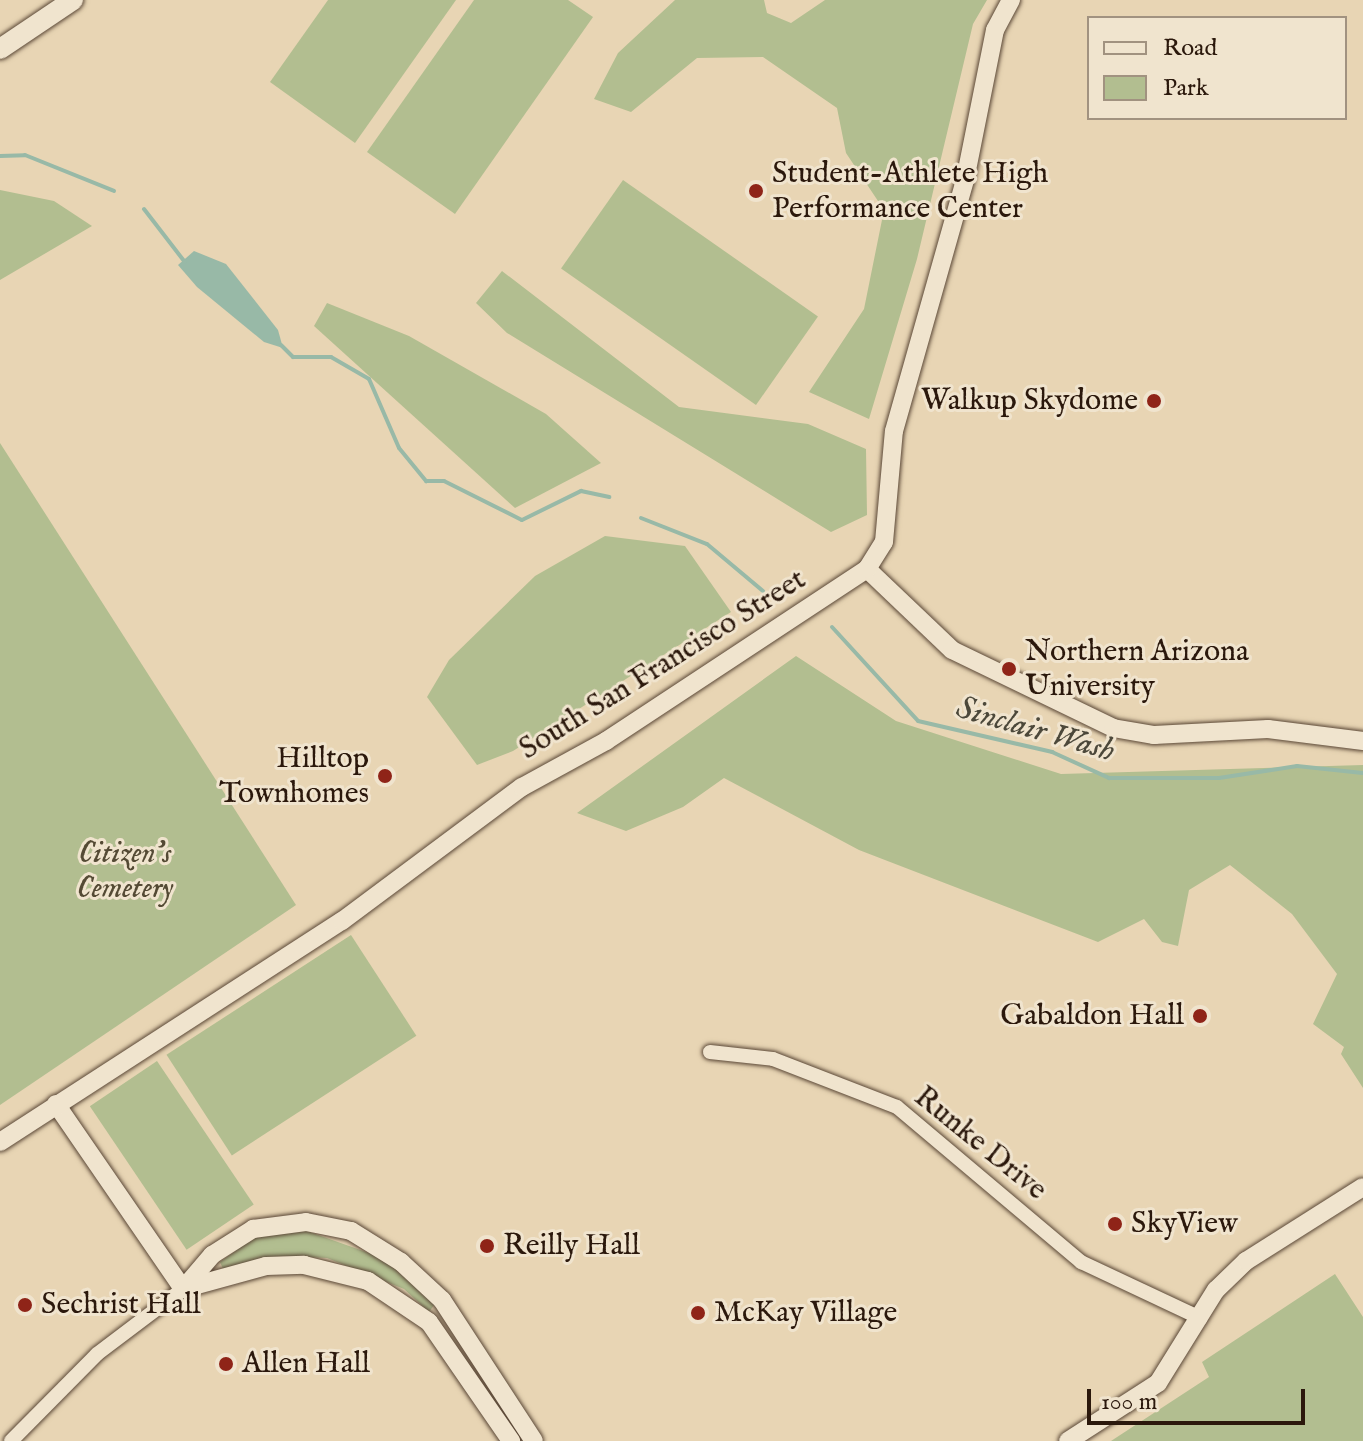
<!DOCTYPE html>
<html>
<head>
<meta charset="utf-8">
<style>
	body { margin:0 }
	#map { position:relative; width:1363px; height:1441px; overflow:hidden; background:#e8d5b4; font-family:"IM FELL English",serif }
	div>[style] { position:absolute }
	.green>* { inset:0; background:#b2be90; transform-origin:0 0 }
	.water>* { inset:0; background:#98b9a7 }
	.stream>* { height:4px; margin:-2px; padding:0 2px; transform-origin:2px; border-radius:2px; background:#98b9a7 }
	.roads { filter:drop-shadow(0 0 2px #5a4736) drop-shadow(0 0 2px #5a4736) }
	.minor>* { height:14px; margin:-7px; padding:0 7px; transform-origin:7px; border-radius:7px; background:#f0e4ce }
	.tertiary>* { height:18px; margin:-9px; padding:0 9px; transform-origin:9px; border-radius:9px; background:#f0e4ce }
	.secondary>* { height:20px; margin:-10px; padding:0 10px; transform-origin:10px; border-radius:10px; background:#f0e4ce }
	.dots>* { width:22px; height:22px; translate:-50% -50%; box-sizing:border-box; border:4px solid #f0e4ce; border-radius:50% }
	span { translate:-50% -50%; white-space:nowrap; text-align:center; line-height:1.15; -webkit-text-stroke:6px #f0e4ce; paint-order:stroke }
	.poi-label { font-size:30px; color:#2b180c }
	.left { translate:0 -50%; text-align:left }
	.right { translate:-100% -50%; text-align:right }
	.street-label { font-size:30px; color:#2b180c }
	.park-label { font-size:30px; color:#544a34; font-style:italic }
	.water-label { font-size:32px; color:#4c483a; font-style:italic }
	.legend { position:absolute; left:1087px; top:16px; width:260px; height:104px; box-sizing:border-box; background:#f0e4ce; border:2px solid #a19280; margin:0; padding:10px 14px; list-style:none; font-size:24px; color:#2b180c }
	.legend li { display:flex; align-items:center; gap:16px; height:40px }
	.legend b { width:40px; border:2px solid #a19280 }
	.scale { position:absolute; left:1087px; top:1389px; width:218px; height:36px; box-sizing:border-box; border:4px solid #2b180c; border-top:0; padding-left:10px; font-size:24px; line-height:28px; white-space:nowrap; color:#2b180c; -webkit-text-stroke:6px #f0e4ce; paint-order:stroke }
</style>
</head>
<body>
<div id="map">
	<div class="green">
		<i style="clip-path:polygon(328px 0,456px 0,355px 143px,270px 82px)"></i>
		<i style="clip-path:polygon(474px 0,568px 0,593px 17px,455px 214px,367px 152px)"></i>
		<i style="clip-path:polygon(675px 0,764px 0,767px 13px,791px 23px,825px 0,987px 0,973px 24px,917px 259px,869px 419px,809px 392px,864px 309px,884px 210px,846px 153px,837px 108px,763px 57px,697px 58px,631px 112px,594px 99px,618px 53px)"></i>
		<i style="left:623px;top:180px;width:238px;height:108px;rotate:35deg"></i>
		<i style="clip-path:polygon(0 190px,54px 201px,92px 226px,0 280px)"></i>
		<i style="clip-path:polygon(502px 271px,679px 407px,808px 424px,866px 449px,867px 515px,831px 532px,507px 333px,476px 303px)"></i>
		<i style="clip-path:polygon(327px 303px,409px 336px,546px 414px,601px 463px,515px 508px,314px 326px)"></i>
		<i style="clip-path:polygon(0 443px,296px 905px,0 1105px)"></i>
		<i style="clip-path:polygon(605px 536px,685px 546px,731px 612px,513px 751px,477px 765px,427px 697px,449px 660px,535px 576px)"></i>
		<i style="clip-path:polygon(796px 656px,896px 721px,1061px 774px,1363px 765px,1363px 1088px,1341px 1054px,1344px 1047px,1313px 1024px,1337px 974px,1292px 914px,1230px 865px,1189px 890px,1178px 946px,1162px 942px,1144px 919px,1098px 942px,859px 850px,724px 778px,683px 807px,626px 831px,577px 813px)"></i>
		<i style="left:351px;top:935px;width:120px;height:220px;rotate:57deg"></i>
		<i style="left:157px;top:1061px;width:173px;height:81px;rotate:56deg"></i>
		<i style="clip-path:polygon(304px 1230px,383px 1258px,434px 1305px,429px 1312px,404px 1289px,327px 1258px,283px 1256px,223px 1269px,220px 1262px,255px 1237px)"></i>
		<i style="clip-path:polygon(1335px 1274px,1363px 1317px,1363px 1441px,1111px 1441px,1209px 1377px,1202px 1362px)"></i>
	</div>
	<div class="water">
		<i style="clip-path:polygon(194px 251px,226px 264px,278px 330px,283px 348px,264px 342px,197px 287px,178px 265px)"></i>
	</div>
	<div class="stream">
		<i style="left:0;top:156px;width:25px;rotate:-2deg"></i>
		<i style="left:25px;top:155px;width:96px;rotate:22deg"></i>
		<i style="left:144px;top:209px;width:66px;rotate:52.4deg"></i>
		<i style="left:281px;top:345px;width:17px;rotate:45deg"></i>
		<i style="left:293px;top:357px;width:38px"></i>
		<i style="left:331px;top:357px;width:44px;rotate:30.1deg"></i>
		<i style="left:369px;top:379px;width:75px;rotate:66.5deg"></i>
		<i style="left:399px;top:448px;width:43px;rotate:50.7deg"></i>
		<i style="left:426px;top:481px;width:18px"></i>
		<i style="left:444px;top:481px;width:87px;rotate:26.6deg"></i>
		<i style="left:522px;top:520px;width:66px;rotate:-26.2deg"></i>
		<i style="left:581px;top:491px;width:29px;rotate:12deg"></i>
		<i style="left:641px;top:518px;width:71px;rotate:21.5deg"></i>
		<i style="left:707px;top:544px;width:73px;rotate:40deg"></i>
		<i style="left:832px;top:627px;width:127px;rotate:47.5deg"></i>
		<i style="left:918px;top:721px;width:138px;rotate:13deg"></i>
		<i style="left:1052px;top:752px;width:63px;rotate:24.5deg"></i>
		<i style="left:1109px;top:778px;width:110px"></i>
		<i style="left:1219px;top:778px;width:79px;rotate:-8.7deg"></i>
		<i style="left:1297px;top:766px;width:66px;rotate:6.1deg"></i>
	</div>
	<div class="roads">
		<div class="minor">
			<i style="left:710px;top:1052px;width:63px;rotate:6.3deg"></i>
			<i style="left:773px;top:1059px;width:133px;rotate:21.2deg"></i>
			<i style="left:897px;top:1107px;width:241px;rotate:40.1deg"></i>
			<i style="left:1081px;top:1262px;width:132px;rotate:25.2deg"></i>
			<i style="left:11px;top:1441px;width:122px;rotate:-45.3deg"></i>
			<i style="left:97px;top:1354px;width:108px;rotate:-37.1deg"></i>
		</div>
		<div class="tertiary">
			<i style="left:867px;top:569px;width:117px;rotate:43.6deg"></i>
			<i style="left:952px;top:650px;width:179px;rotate:25.8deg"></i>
			<i style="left:1113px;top:728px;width:42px;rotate:9.7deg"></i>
			<i style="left:1154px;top:735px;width:114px;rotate:-3deg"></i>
			<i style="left:1268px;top:729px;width:96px;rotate:7.2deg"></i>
			<i style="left:56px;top:1104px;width:224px;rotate:55.5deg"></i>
			<i style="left:0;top:1142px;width:407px;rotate:-32.9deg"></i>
			<i style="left:342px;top:921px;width:224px;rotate:-36.7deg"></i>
			<i style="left:522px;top:787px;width:96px;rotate:-28.7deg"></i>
			<i style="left:606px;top:741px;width:313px;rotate:-33.4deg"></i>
			<i style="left:867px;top:569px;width:32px;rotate:-58deg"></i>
			<i style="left:884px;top:542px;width:111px;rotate:-84.9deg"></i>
			<i style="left:894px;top:431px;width:261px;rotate:-74.2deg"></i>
			<i style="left:965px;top:180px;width:153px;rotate:-78.7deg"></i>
			<i style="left:995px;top:30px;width:34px;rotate:-62deg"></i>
			<i style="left:186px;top:1288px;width:83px;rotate:-15.4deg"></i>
			<i style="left:266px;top:1266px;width:38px;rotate:-2deg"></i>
			<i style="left:304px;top:1265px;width:66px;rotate:14deg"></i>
			<i style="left:368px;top:1281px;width:73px;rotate:33.9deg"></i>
			<i style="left:429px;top:1322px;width:145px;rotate:55.4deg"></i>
			<i style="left:183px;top:1289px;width:45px;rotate:-49.5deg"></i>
			<i style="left:212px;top:1255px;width:49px;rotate:-32.4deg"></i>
			<i style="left:253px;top:1229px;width:53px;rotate:-7.5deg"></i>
			<i style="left:306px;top:1222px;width:46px;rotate:11.3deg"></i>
			<i style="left:351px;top:1231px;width:59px;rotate:31.8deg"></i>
			<i style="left:401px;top:1262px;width:56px;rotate:42.8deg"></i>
			<i style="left:442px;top:1300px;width:168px;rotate:56.9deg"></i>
			<i style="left:1068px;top:1441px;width:107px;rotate:-32.8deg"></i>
			<i style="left:1158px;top:1383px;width:110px;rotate:-58.1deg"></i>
			<i style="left:1216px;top:1290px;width:42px;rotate:-44deg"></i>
			<i style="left:1246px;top:1261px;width:138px;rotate:-32.3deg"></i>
		</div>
		<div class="secondary">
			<i style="left:0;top:49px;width:88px;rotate:-33.9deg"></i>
		</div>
	</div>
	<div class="dots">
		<i style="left:756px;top:191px;background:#8f2418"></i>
		<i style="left:1154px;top:401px;background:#8f2418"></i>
		<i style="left:1009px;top:669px;background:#8f2418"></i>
		<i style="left:385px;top:776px;background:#8f2418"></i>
		<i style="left:1200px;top:1016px;background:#8f2418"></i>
		<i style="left:1115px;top:1224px;background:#8f2418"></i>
		<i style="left:487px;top:1246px;background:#8f2418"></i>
		<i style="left:25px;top:1305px;background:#8f2418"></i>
		<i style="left:698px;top:1313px;background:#8f2418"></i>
		<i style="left:226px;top:1364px;background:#8f2418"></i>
	</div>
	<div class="poi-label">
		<span class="left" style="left:772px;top:191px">Student-Athlete High<br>Performance Center</span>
		<span class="right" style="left:1138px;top:401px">Walkup Skydome</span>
		<span class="left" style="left:1025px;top:669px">Northern Arizona<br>University</span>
		<span class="right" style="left:369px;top:776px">Hilltop<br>Townhomes</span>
		<span class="right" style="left:1184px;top:1016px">Gabaldon Hall</span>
		<span class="left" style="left:1131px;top:1224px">SkyView</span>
		<span class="left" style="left:503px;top:1246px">Reilly Hall</span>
		<span class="left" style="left:41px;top:1305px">Sechrist Hall</span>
		<span class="left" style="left:714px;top:1313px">McKay Village</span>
		<span class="left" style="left:242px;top:1364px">Allen Hall</span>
	</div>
	<div class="street-label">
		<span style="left:663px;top:665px;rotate:-32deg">South San Francisco Street</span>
		<span style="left:980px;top:1144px;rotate:39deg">Runke Drive</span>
	</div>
	<div class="park-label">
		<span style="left:125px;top:871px">Citizen's<br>Cemetery</span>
	</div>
	<div class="water-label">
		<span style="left:1035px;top:731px;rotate:16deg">Sinclair Wash</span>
	</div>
	<ul class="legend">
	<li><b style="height:10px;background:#f0e4ce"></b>Road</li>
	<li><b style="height:22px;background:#b2be90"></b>Park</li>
	</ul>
	<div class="scale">100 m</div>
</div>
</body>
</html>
